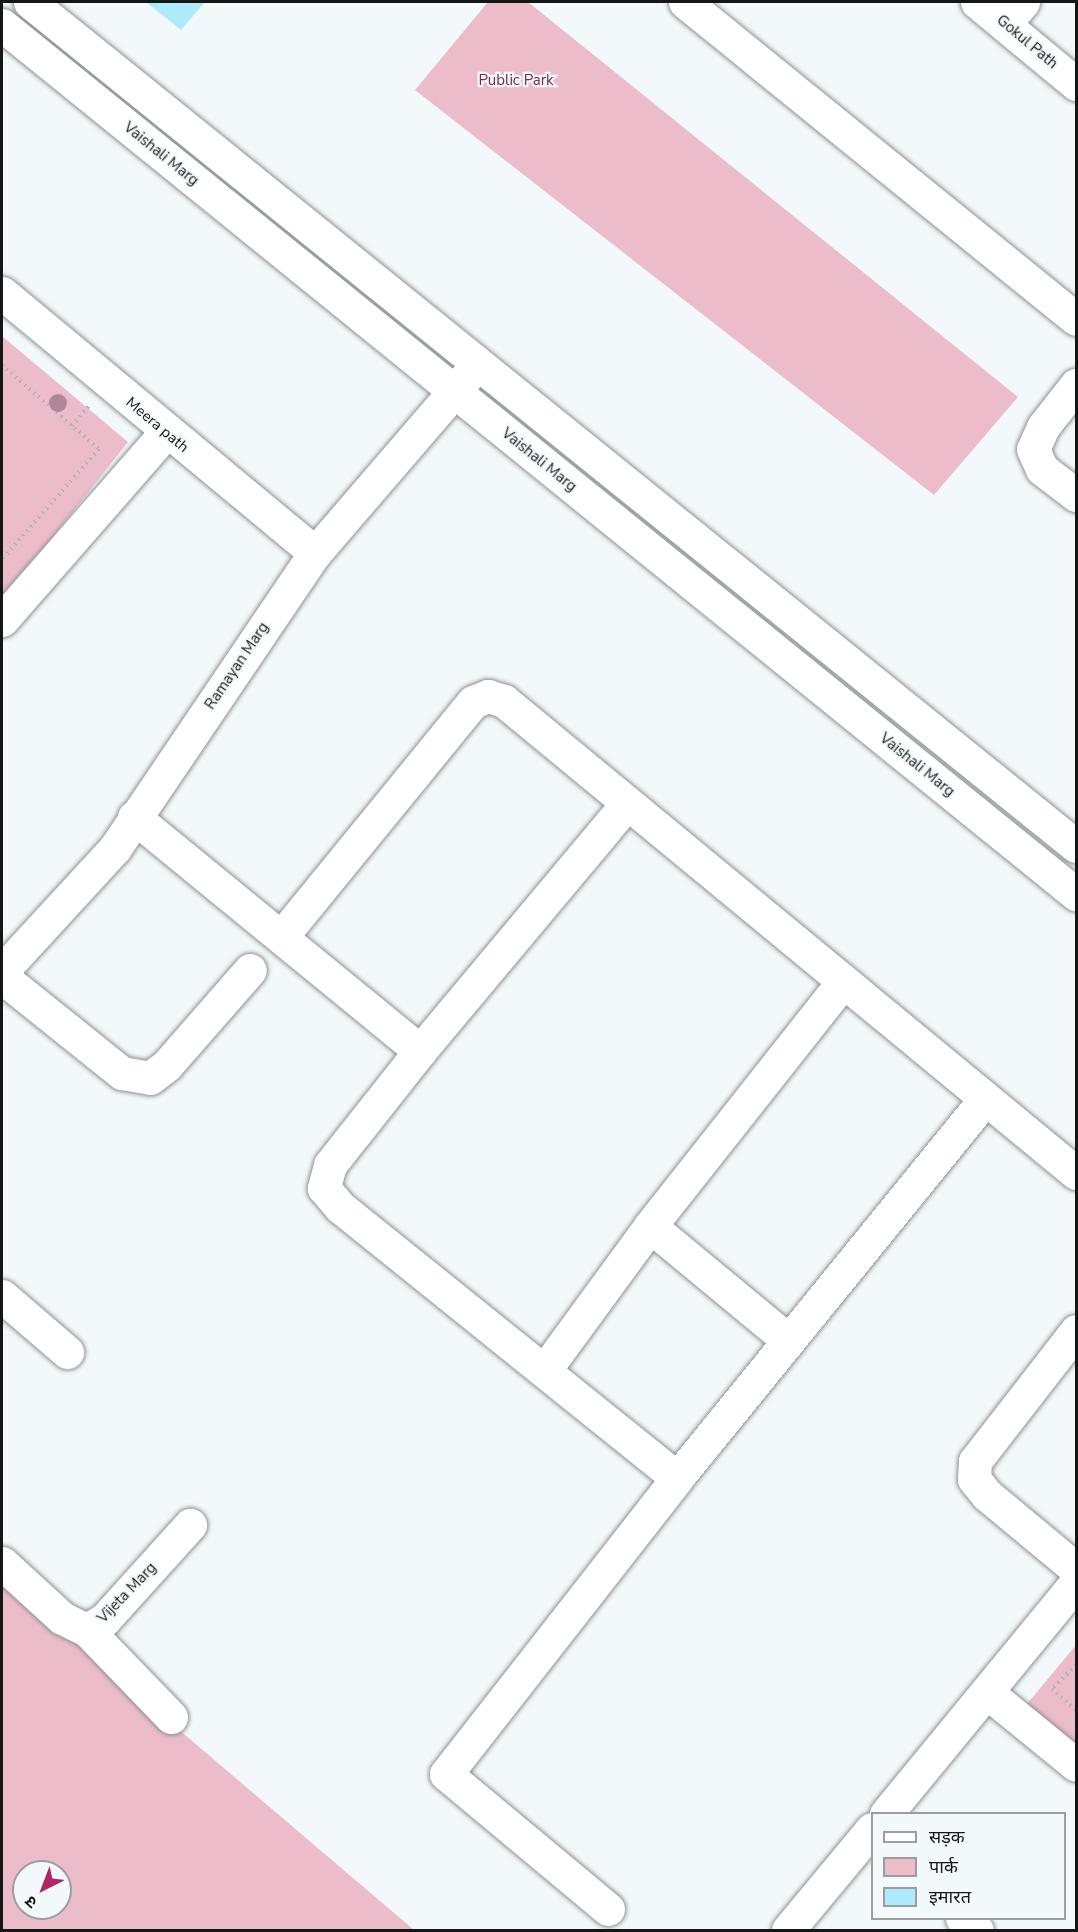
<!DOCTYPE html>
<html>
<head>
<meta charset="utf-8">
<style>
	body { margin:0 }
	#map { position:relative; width:1078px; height:1932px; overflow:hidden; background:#f3f8fa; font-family:"Nunito Sans","Noto Sans Devanagari",sans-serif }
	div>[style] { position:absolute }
	.green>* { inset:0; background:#edbcca }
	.building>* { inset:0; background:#adebfc }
	.path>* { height:4px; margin-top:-2px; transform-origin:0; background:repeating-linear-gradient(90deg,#afb3b4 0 1.5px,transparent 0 6px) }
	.roads { filter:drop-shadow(0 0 2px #8d9294) drop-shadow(0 0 2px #8d9294) }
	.minor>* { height:33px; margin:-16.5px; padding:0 16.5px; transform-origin:16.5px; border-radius:16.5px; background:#fff }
	.trees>* { width:18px; height:18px; margin:-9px; border-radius:50%; background:#af8798 }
	span { translate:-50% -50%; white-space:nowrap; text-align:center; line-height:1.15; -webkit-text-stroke:4.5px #f3f8fa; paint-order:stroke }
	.street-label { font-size:15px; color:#151717 }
	.park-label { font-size:15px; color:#782a48 }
	.frame { position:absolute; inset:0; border:3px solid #151717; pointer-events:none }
	.legend { position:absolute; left:871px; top:1812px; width:195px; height:108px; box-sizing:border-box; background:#f3f8fa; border:2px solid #9a9e9f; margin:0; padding:8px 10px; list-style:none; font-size:18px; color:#151717 }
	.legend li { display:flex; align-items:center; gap:12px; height:30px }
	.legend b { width:30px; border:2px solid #9a9e9f }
	.north { position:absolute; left:12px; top:1860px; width:60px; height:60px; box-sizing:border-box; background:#f3f8fa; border:2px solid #9a9e9f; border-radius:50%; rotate:222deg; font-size:16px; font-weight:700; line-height:24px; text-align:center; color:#151717 }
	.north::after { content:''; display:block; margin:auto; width:21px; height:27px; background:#b02562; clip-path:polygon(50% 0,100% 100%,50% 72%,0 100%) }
</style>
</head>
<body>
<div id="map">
	<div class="green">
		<i style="clip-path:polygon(488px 2px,528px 2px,1018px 397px,934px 495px,415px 90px)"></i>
		<i style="clip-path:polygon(2px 336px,128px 442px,2px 601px)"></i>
		<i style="clip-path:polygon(evenodd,2px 1579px,414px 1930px,2px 1930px,2px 1579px,24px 1872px,60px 1872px,60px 1908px,24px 1908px,24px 1872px)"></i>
		<i style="clip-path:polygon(1076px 1645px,1076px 1745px,1027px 1704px)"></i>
	</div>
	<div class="building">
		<i style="clip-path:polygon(146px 2px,205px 2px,181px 30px)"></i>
	</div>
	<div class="path">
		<i style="left:2px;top:365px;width:128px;rotate:40.9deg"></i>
		<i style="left:99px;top:449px;width:147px;rotate:131.4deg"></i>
		<i style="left:72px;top:426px;width:26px;rotate:-50deg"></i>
		<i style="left:1076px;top:1665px;width:34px;rotate:135deg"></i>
		<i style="left:1052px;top:1689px;width:32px;rotate:41deg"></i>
	</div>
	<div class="roads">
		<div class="minor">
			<i style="left:30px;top:2px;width:1344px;rotate:38.9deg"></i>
			<i style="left:685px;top:2px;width:503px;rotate:39.03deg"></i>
			<i style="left:977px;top:2px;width:129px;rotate:39.6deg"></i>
			<i style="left:1004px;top:24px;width:29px;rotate:-49deg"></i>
			<i style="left:2px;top:25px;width:1382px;rotate:38.98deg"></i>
			<i style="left:2px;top:293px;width:407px;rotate:39.7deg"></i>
			<i style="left:1076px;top:385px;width:53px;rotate:128.2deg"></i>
			<i style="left:1043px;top:427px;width:24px;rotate:114deg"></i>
			<i style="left:1033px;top:449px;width:22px;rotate:66deg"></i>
			<i style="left:1042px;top:469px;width:43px;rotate:37.4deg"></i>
			<i style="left:2px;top:620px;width:249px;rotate:-48.9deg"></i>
			<i style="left:134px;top:817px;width:370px;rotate:39.3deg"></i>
			<i style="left:420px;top:1051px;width:321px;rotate:-50.1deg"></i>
			<i style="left:282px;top:936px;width:302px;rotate:-50.8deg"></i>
			<i style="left:473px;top:702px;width:16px;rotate:-22deg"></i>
			<i style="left:488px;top:696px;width:17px;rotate:17deg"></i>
			<i style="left:504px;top:701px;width:742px;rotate:39.53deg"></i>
			<i style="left:2px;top:971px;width:167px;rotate:-47.4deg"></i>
			<i style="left:115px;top:848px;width:356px;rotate:-55.9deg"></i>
			<i style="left:315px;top:553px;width:236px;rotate:-49.3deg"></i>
			<i style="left:2px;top:977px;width:154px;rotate:38.7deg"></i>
			<i style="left:122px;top:1073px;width:28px;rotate:10deg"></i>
			<i style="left:150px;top:1078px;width:21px;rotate:-37deg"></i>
			<i style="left:167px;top:1065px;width:126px;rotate:-48.9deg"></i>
			<i style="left:420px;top:1051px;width:145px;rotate:128.3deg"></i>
			<i style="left:330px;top:1165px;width:24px;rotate:105deg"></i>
			<i style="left:324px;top:1188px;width:25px;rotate:50deg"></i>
			<i style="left:340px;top:1207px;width:432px;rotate:38.8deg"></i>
			<i style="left:650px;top:1226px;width:180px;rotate:39.6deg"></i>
			<i style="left:2px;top:1296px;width:86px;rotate:40.7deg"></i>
			<i style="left:1076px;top:1331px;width:165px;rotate:127.8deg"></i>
			<i style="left:975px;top:1461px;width:18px;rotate:93deg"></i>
			<i style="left:974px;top:1479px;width:21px;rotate:51deg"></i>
			<i style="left:987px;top:1495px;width:116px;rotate:39.7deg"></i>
			<i style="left:544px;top:1371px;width:180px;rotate:-53.8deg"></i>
			<i style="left:650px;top:1226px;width:311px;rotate:-51.7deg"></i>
			<i style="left:2px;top:1563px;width:81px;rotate:42.5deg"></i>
			<i style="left:62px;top:1618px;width:28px;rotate:26deg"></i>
			<i style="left:87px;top:1630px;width:21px;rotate:-31deg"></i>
			<i style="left:105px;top:1619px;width:127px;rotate:-47.9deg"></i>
			<i style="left:87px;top:1630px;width:121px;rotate:46deg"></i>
			<i style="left:989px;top:1694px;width:112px;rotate:39.2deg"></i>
			<i style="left:886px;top:1814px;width:299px;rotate:-50.6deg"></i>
			<i style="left:608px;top:1909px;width:211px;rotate:-140.2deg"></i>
			<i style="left:446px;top:1774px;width:375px;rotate:-52deg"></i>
			<i style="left:677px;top:1478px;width:488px;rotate:-50.9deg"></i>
			<i style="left:962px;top:1918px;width:19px;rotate:39deg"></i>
			<i style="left:788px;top:1930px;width:131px;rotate:-50.3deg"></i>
		</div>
	</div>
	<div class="trees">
		<i style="left:58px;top:403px"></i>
	</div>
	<div class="street-label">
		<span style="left:1027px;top:42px;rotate:40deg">Gokul Path</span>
		<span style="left:161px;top:154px;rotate:39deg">Vaishali Marg</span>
		<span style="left:157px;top:425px;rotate:40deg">Meera path</span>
		<span style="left:539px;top:460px;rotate:39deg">Vaishali Marg</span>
		<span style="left:237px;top:666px;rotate:-56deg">Ramayan Marg</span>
		<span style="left:917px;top:765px;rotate:39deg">Vaishali Marg</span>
		<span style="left:127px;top:1593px;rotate:-46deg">Vijeta Marg</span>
	</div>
	<div class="park-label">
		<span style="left:516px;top:81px">Public Park</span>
	</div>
	<div class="frame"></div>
	<ul class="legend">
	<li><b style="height:8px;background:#fff"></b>सड़क</li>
	<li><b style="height:16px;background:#edbcca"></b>पार्क</li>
	<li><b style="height:16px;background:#adebfc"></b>इमारत</li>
	</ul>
	<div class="north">उ</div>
</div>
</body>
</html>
